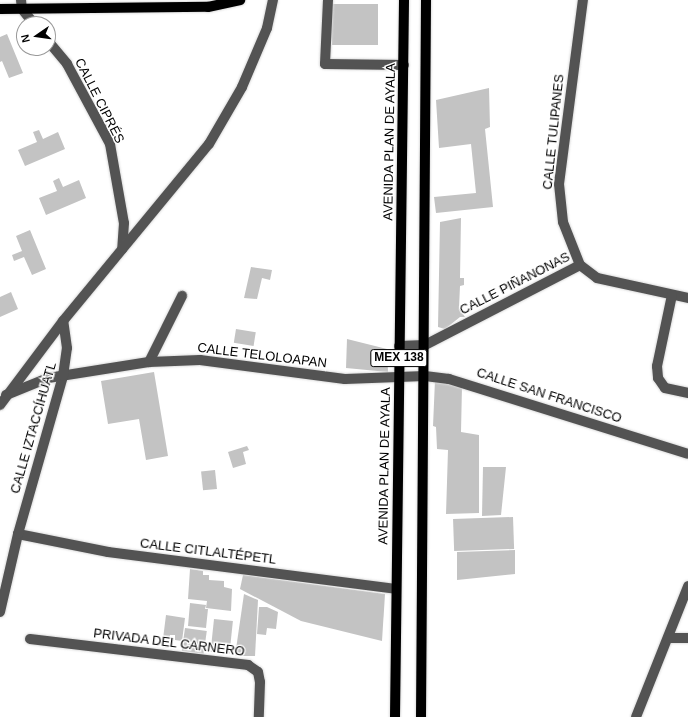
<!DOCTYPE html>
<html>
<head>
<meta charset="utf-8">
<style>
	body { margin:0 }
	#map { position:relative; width:688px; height:717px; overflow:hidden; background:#fff; font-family:Helvetica,sans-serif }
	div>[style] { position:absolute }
	.building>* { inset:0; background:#c3c3c3; transform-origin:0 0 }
	.roads { filter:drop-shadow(0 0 1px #dbdbdb) drop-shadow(0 0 1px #dbdbdb) }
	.minor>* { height:10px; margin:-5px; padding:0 5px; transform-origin:5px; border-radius:5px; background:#535353 }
	.major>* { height:10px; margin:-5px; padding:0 5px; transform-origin:5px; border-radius:5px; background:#000 }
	span { translate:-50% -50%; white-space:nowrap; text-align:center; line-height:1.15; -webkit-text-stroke:3px #fff; paint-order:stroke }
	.shield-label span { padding:1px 3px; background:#fff; border:1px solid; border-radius:3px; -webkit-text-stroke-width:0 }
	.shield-label { font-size:12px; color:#000; font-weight:700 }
	.street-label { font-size:13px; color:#000 }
	.north { position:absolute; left:16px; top:16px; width:40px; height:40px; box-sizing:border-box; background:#fff; border:1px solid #999; border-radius:50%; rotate:257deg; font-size:11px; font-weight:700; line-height:16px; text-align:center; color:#000 }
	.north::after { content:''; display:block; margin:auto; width:14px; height:18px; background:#000; clip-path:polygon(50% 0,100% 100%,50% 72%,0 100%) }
</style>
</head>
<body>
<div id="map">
	<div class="building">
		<i style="left:332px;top:4px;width:46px;height:41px"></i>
		<i style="clip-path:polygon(7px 34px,23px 73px,9px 78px,2px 61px,0 62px,0 37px)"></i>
		<i style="clip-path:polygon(489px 88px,490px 127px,485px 129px,493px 207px,436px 213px,434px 197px,476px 193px,471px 144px,439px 148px,436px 100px)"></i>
		<i style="clip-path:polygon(39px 130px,43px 139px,58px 132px,65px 149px,25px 166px,18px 150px,37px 142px,33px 132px)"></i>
		<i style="clip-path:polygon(59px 178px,63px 187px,79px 180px,86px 198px,46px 215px,39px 198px,57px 191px,53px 181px)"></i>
		<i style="clip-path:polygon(461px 218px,460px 278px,464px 278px,464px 285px,460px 286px,459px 308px,465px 317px,460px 317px,445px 329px,438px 327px,440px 222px)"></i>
		<i style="clip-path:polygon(30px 230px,46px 269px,32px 275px,24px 257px,14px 261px,12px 255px,22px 251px,16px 236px)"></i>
		<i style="clip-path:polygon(251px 267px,272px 270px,270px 280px,262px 278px,257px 299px,244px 298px)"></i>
		<i style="clip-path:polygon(11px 292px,18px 309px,0 317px,0 297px)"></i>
		<i style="left:236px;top:329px;width:20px;height:14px;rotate:9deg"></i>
		<i style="clip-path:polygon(347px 339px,387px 349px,388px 372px,346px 368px)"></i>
		<i style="clip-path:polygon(154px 372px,168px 456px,146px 460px,139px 419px,108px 424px,101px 381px)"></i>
		<i style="clip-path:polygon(435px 380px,462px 386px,461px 432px,479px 435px,479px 513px,446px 514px,448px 450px,437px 449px,436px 427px,433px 426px)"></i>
		<i style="clip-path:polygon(247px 446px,249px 450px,243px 452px,246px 464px,233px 468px,228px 452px)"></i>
		<i style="clip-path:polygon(483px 467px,506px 467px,501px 515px,482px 516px)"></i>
		<i style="left:215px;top:470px;width:19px;height:14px;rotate:84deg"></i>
		<i style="left:513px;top:517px;width:32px;height:60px;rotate:88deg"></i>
		<i style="clip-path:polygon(515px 550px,515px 574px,457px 580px,457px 552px)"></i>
		<i style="clip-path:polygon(190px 569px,203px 571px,203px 575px,209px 575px,209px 580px,224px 581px,224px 587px,232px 589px,231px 611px,206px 608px,207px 601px,188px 599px)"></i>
		<i style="clip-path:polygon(243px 575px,385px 594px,382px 641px,301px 621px,240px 589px)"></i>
		<i style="clip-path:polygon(244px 594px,258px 600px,255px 656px,235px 656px)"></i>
		<i style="clip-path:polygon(190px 603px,206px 605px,205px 609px,208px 609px,206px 628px,188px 626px)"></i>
		<i style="clip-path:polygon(259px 607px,267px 607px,278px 612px,276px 629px,267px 628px,266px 635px,257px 634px)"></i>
		<i style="clip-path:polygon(166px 615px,185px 618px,182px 641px,175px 640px,175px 635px,170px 635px,169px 648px,162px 647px)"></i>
		<i style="left:214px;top:619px;width:19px;height:33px;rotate:6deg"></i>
		<i style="left:185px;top:628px;width:22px;height:23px;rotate:8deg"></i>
	</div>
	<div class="roads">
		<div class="minor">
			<i style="left:21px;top:0;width:9px;rotate:84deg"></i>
			<i style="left:22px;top:9px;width:19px;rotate:51deg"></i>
			<i style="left:328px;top:0;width:64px;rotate:92.7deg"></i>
			<i style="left:325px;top:64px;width:79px;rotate:0.7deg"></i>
			<i style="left:48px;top:41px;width:30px;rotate:50deg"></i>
			<i style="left:67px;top:64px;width:91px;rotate:61.7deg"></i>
			<i style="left:110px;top:144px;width:80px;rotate:80deg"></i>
			<i style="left:124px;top:223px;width:26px;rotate:94deg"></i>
			<i style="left:580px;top:265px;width:46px;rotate:-111.6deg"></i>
			<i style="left:563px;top:222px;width:38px;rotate:-96deg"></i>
			<i style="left:559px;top:184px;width:186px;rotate:-82.6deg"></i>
			<i style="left:580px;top:265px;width:21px;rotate:37deg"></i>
			<i style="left:597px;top:278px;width:93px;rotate:12.4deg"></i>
			<i style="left:672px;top:295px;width:73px;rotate:101.9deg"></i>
			<i style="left:657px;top:366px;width:12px;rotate:85deg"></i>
			<i style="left:658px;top:378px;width:12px;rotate:55deg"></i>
			<i style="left:665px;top:388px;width:24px;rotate:12deg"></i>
			<i style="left:399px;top:346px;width:26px;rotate:-2deg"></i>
			<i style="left:425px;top:345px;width:174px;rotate:-27.3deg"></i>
			<i style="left:149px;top:362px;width:74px;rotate:-63.4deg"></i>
			<i style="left:6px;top:395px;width:45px;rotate:-22deg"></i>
			<i style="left:48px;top:378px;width:102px;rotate:-9deg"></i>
			<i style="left:149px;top:362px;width:51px;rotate:-2.2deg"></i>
			<i style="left:200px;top:360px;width:146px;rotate:7.5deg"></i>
			<i style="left:345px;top:379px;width:80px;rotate:-2.1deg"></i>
			<i style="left:425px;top:376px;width:24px;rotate:7deg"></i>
			<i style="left:449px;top:379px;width:250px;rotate:17.4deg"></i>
			<i style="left:0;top:405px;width:105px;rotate:-53.1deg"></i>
			<i style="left:63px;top:321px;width:229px;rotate:-50.5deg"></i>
			<i style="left:209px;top:144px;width:66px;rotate:-59.9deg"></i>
			<i style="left:242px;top:87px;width:64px;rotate:-67deg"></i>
			<i style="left:267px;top:28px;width:29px;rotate:-78deg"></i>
			<i style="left:18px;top:534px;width:92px;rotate:11.3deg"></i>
			<i style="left:108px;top:552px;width:290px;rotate:7.3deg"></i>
			<i style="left:0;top:612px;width:80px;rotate:-77deg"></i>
			<i style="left:18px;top:534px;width:164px;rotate:-74.1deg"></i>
			<i style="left:63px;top:376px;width:28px;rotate:-82deg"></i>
			<i style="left:67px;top:348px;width:27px;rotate:-98deg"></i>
			<i style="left:668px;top:638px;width:20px"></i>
			<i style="left:30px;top:639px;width:220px;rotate:6.8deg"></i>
			<i style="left:248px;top:665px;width:12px;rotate:35deg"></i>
			<i style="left:258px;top:672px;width:10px;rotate:79deg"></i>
			<i style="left:260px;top:682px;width:35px;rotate:92deg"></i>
			<i style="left:636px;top:717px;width:141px;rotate:-68.3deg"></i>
		</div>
		<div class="major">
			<i style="left:0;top:9px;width:208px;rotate:-0.6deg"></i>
			<i style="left:208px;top:7px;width:33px;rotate:-12deg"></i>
			<i style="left:395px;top:717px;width:717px;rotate:-89.28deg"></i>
			<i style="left:421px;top:717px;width:717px;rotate:-89.6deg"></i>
		</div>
	</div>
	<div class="shield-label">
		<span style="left:399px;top:358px">MEX 138</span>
	</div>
	<div class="street-label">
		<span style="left:99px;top:101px;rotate:63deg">CALLE CIPRÉS</span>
		<span style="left:554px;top:132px;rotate:-84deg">CALLE TULIPANES</span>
		<span style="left:390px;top:142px;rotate:-89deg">AVENIDA PLAN DE AYALA</span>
		<span style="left:515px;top:284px;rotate:-27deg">CALLE PIÑANONAS</span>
		<span style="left:262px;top:356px;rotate:7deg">CALLE TELOLOAPAN</span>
		<span style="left:549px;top:396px;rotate:18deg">CALLE SAN FRANCISCO</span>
		<span style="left:34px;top:428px;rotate:-74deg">CALLE IZTACCÍHUATL</span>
		<span style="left:385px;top:466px;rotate:-89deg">AVENIDA PLAN DE AYALA</span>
		<span style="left:208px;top:552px;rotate:7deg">CALLE CITLALTÉPETL</span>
		<span style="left:169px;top:643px;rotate:7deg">PRIVADA DEL CARNERO</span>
	</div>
	<div class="north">N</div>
</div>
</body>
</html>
